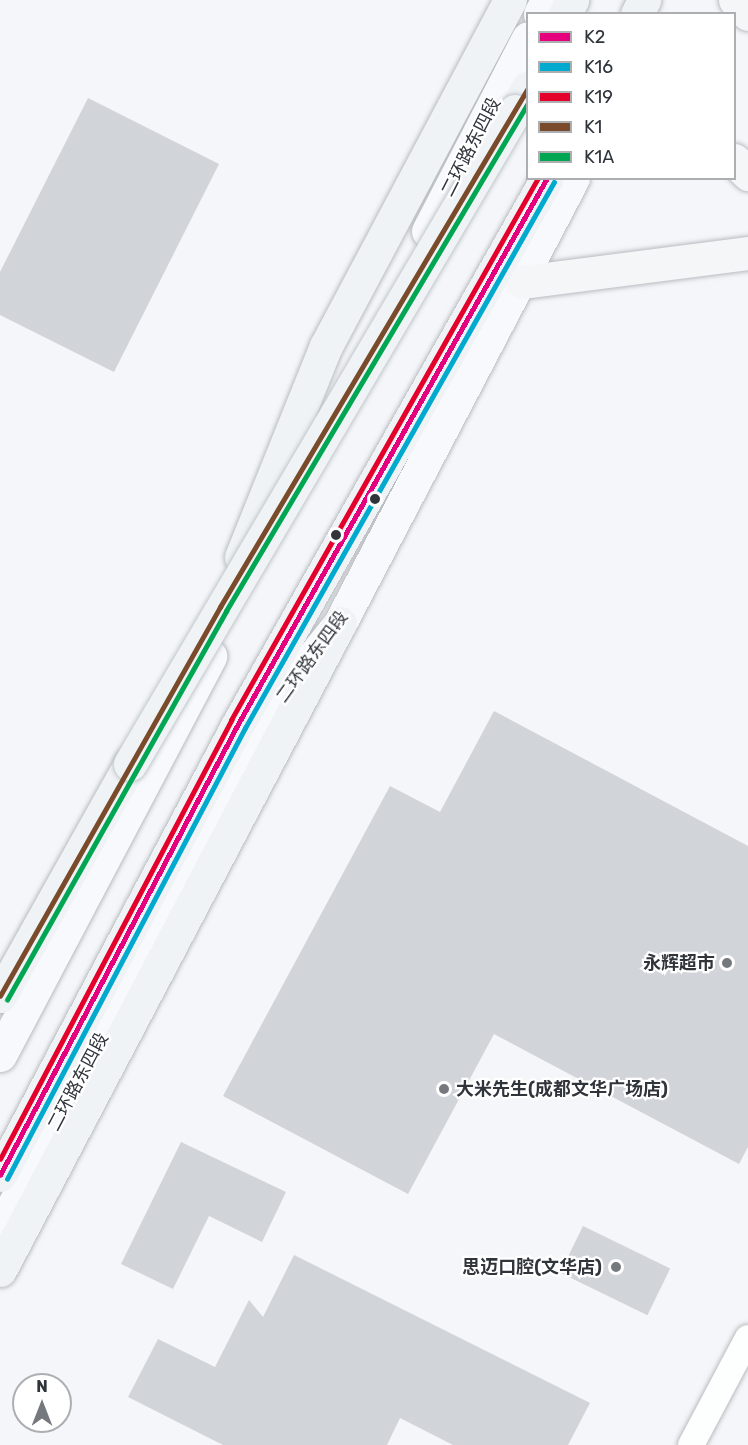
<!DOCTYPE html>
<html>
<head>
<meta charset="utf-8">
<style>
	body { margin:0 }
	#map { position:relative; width:748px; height:1445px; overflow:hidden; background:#f4f6f9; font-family:Rubik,"Noto Sans SC",sans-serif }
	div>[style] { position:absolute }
	.building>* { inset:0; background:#d1d4d9; transform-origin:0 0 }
	.roads { filter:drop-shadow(0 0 2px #b9bcc0) drop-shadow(0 0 2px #b9bcc0) }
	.minor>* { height:26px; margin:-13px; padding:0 13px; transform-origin:13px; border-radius:13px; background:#fdfefe }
	.secondary>* { height:33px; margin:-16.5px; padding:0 16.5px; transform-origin:16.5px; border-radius:16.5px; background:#f8f9fc }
	.primary>* { height:33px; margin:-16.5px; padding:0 16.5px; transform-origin:16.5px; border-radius:16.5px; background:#f4f6f8 }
	.trunk>* { height:33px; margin:-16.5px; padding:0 16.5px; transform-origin:16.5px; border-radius:16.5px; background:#f0f3f6 }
	.bridges { filter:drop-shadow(0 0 2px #c1c6cb) drop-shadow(0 0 2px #c1c6cb) }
	.trunk-bridge>* { height:33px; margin:-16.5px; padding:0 16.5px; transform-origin:16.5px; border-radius:16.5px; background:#f0f3f6 }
	.bus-1>* { height:4.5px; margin:-2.25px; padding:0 2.25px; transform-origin:2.25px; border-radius:2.25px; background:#e5007d }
	.bus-2>* { height:4.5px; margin:-2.25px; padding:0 2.25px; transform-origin:2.25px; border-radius:2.25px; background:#00a9ce }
	.bus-3>* { height:4.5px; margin:-2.25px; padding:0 2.25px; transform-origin:2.25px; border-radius:2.25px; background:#e4002b }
	.bus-4>* { height:4.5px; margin:-2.25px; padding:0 2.25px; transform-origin:2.25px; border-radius:2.25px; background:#7a4b2a }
	.bus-5>* { height:4.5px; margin:-2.25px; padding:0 2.25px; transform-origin:2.25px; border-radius:2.25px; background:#00a651 }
	.dots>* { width:16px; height:16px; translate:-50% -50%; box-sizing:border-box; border:3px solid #fff; border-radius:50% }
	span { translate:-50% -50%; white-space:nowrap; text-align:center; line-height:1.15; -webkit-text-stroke:4.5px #fff; paint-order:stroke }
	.street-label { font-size:18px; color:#30353b }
	.poi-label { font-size:18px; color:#30353b; font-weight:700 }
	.right { translate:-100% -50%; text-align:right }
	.left { translate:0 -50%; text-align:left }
	.legend { position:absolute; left:526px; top:12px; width:210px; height:168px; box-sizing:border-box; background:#fff; border:2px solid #acaeb1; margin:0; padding:8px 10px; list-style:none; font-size:18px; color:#30353b }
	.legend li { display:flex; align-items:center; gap:12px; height:30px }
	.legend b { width:30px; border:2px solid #acaeb1 }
	.north { position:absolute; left:12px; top:1373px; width:60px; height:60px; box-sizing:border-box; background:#fff; border:2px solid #acaeb1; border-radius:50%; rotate:0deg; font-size:16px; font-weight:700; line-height:24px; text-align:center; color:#30353b }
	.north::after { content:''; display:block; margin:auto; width:21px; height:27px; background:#75797e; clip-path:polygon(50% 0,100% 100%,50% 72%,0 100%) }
</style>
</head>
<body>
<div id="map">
	<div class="building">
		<i style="clip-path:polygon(88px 98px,219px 164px,114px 372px,0 315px,0 272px)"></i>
		<i style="clip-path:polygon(494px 711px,748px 846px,748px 1147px,739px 1164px,494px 1034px,408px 1194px,223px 1096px,390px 786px,440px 812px)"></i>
		<i style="clip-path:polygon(181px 1142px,286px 1192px,262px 1242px,209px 1216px,173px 1289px,121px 1264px)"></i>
		<i style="left:583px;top:1226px;width:97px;height:52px;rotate:26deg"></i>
		<i style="clip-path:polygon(294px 1255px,590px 1403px,568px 1445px,453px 1445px,400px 1418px,387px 1445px,223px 1445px,128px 1397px,158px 1339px,215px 1367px,249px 1300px,263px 1317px)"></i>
	</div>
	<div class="roads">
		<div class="minor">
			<i style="left:691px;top:1445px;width:121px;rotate:-62deg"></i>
		</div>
		<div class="secondary">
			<i style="left:540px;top:14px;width:16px;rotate:-63deg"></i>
			<i style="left:428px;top:231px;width:217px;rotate:-62.6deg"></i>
			<i style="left:0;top:1055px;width:451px;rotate:-62.2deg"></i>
			<i style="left:0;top:1231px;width:601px;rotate:-62.33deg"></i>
			<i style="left:279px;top:699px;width:97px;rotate:-51.2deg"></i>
			<i style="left:340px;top:623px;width:502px;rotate:-62.36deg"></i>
		</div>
		<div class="primary">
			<i style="left:735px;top:0;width:19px;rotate:47deg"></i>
			<i style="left:734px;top:160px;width:20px;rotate:45deg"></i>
			<i style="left:522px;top:282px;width:228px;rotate:-7.3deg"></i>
		</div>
		<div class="trunk">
			<i style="left:565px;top:14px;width:16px;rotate:-63deg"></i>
			<i style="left:637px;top:14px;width:16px;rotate:-63deg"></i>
			<i style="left:515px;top:111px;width:27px;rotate:-62deg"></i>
			<i style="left:241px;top:557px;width:227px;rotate:-68.1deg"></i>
			<i style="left:326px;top:346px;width:392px;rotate:-62deg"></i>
			<i style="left:0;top:996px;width:266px;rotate:-60.7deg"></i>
			<i style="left:0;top:1175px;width:510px;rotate:-62.18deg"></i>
			<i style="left:238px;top:724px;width:627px;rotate:-60.49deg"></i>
			<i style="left:0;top:1270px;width:731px;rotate:-62.28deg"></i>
		</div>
	</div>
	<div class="bridges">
		<div class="trunk-bridge">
			<i style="left:130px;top:764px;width:758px;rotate:-59.48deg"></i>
		</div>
	</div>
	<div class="bus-1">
		<i style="left:0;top:1175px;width:510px;rotate:-62.18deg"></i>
		<i style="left:238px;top:724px;width:627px;rotate:-60.49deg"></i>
	</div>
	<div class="bus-2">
		<i style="left:7px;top:1179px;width:510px;rotate:-62.18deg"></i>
		<i style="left:245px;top:728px;width:627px;rotate:-60.49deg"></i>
	</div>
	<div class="bus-3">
		<i style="left:0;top:1159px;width:496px;rotate:-62.2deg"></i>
		<i style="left:231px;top:720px;width:623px;rotate:-60.47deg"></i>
	</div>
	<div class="bus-4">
		<i style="left:0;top:996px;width:447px;rotate:-60.5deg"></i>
		<i style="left:220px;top:607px;width:604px;rotate:-59.31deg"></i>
	</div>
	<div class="bus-5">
		<i style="left:7px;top:1000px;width:446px;rotate:-60.6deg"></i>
		<i style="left:226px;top:611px;width:591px;rotate:-59.27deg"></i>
	</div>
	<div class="dots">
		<i style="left:375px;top:499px;background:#30353b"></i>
		<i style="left:336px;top:535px;background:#30353b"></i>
		<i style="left:727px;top:963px;background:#75797e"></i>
		<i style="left:444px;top:1089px;background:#75797e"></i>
		<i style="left:616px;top:1267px;background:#75797e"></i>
	</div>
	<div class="street-label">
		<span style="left:471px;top:147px;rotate:-63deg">二环路东四段</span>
		<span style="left:312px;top:657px;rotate:-54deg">二环路东四段</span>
		<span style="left:78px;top:1082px;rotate:-62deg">二环路东四段</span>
	</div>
	<div class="poi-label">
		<span class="right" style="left:715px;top:963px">永辉超市</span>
		<span class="left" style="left:456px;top:1089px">大米先生(成都文华广场店)</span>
		<span class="right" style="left:602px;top:1267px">思迈口腔(文华店)</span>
	</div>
	<ul class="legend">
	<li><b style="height:8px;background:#e5007d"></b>K2</li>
	<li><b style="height:8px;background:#00a9ce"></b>K16</li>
	<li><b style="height:8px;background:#e4002b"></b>K19</li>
	<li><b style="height:8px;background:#7a4b2a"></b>K1</li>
	<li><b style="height:8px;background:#00a651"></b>K1A</li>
	</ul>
	<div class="north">N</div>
</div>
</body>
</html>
